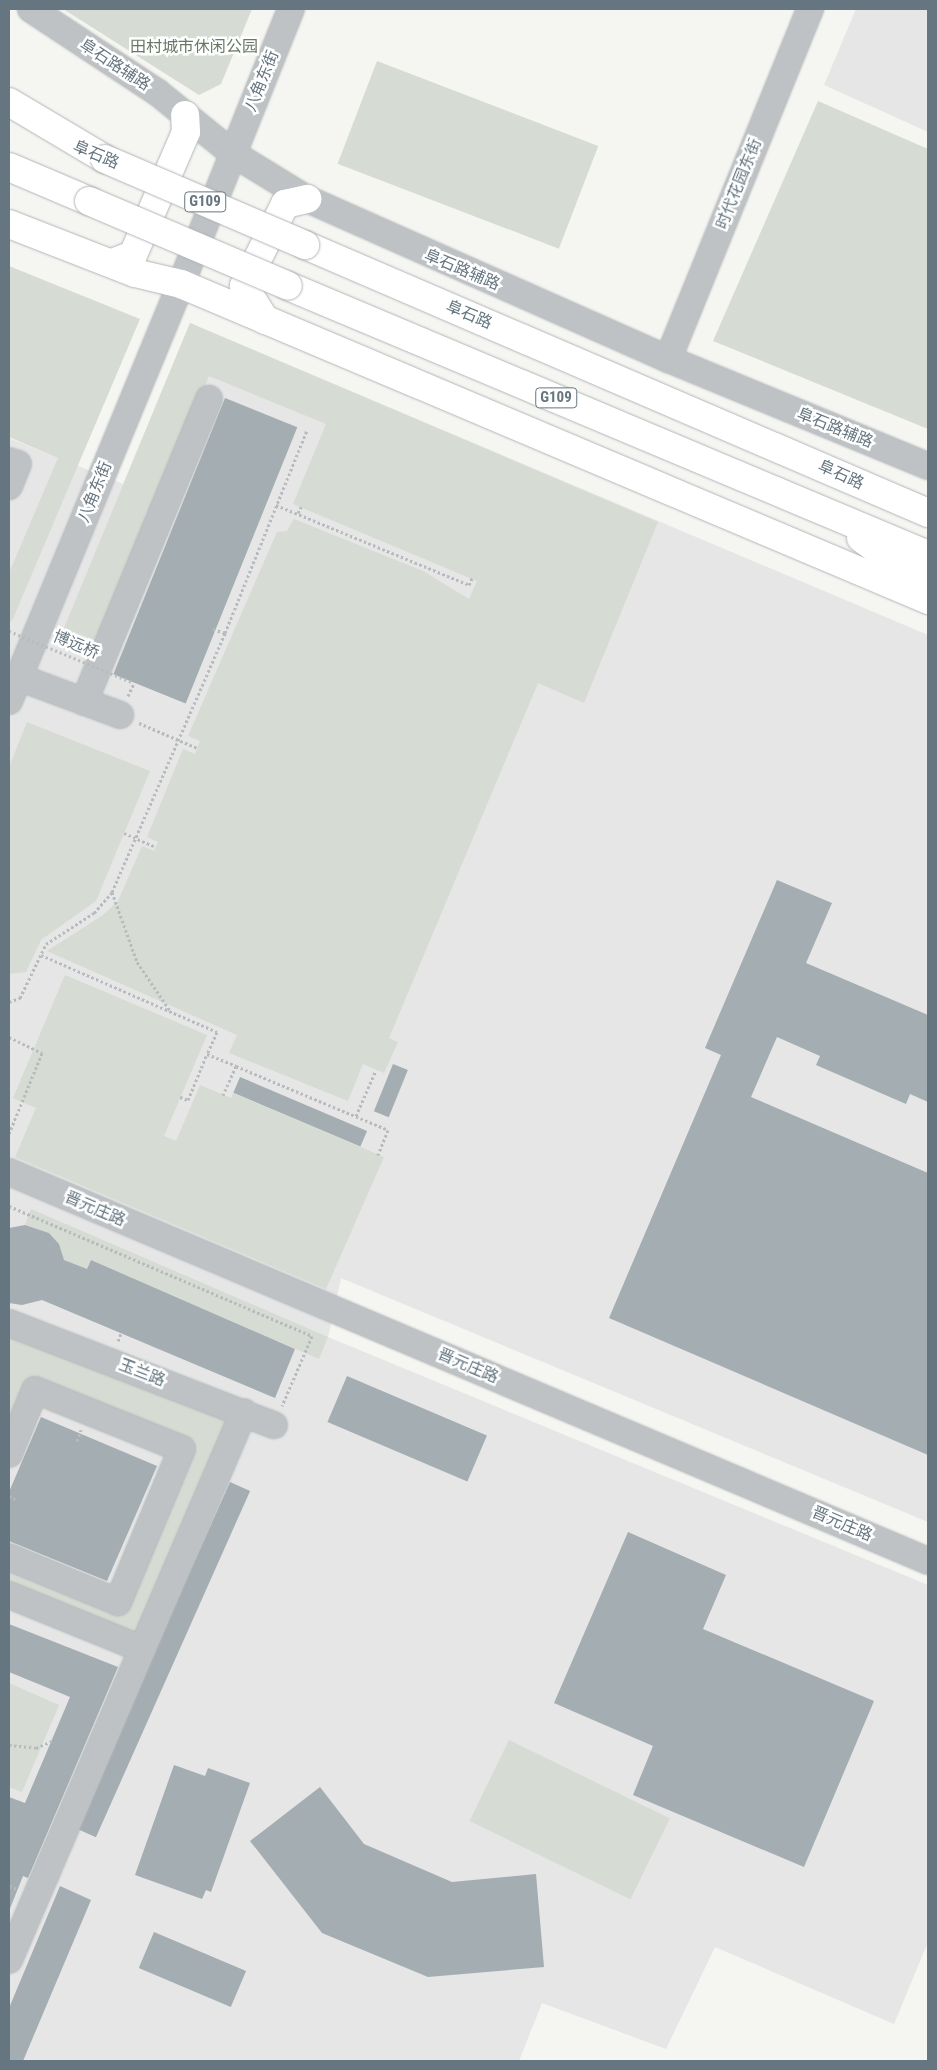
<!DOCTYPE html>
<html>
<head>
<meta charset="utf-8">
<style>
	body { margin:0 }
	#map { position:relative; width:937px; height:2070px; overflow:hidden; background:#f5f5f1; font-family:"Roboto Condensed","Noto Sans SC",sans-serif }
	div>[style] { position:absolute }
	.built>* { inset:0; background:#e5e6e5 }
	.green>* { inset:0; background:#d6dbd3; transform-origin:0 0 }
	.building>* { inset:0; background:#a4adb2; transform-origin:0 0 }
	.path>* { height:3px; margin-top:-1.5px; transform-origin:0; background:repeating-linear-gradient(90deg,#b8bbbd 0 2.5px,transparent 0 5px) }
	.roads { filter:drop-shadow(0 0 1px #b1b6b9) drop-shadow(0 0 1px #b1b6b9) }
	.minor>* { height:26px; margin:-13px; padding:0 13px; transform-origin:13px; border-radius:13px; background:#bec2c5 }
	.major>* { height:28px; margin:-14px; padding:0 14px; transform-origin:14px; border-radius:14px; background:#fff }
	.highway>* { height:28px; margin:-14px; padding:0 14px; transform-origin:14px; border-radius:14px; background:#fff }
	.path-bridge>* { height:3px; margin-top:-1.5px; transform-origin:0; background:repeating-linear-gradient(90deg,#b8bbbd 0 2.5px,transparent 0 5px) }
	.bridges { filter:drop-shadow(0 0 1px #b1b5b8) drop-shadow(0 0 1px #b1b5b8) }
	.highway-bridge>* { height:28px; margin:-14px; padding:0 14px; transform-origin:14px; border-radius:14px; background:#fff }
	span { translate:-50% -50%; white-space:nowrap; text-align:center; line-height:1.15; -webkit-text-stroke:5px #fff; paint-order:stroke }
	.shield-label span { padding:1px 4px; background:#fff; border:1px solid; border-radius:4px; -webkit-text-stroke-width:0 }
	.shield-label { font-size:15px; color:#657681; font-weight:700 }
	.park-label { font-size:16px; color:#697864 }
	.street-label { font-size:16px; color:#657681 }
	.frame { position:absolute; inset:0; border:10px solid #657681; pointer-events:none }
</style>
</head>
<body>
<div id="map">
	<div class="built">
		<i style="clip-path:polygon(856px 9px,928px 9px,928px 132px,824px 85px)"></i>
		<i style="clip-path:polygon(190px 323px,928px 635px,928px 1522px,341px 1278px,328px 1337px,928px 1585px,928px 1942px,894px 2024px,715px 1947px,666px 2049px,542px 2003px,519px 2061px,9px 2061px,9px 438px,123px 484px)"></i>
	</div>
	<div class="green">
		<i style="clip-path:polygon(63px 9px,252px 9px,221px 84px,199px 95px)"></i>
		<i style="left:377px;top:61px;width:237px;height:110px;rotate:21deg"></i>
		<i style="clip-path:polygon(818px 101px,928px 149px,928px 429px,713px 341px)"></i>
		<i style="clip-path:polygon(9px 266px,140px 319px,12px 621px,9px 620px,9px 573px,58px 458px,9px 437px)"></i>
		<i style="clip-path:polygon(190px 323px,658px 522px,584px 703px,538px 683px,389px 1038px,398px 1042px,384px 1073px,363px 1064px,348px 1101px,229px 1053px,237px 1035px,47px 951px,103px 915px,118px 901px,142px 846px,154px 851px,158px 842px,147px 837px,183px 749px,195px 754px,200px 741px,188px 736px,277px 532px,287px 531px,294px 519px,423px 571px,469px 599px,477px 581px,293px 504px,326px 424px,209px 376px,97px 641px,64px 628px)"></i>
		<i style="clip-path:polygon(27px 722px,150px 771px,96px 901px,41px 940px,26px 972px,9px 974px,9px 767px)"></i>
		<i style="clip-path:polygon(65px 975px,207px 1035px,164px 1136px,176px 1141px,200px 1085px,231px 1098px,233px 1093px,384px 1157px,326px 1289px,15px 1157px,36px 1108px,13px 1098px)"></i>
		<i style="clip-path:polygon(31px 1209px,328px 1337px,319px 1359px,91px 1260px,87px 1269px,64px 1262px,59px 1244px,49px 1233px,25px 1225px)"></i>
		<i style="clip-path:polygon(9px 1329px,236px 1416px,139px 1643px,9px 1588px,9px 1564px,123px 1610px,192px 1444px,32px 1381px,9px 1436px)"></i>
		<i style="clip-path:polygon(9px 1683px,59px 1705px,22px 1792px,9px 1787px)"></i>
		<i style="left:509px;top:1740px;width:179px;height:90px;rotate:26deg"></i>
	</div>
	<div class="building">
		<i style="left:225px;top:398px;width:78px;height:298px;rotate:22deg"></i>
		<i style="clip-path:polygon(777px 880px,832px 903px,806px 963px,928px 1015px,928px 1102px,910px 1094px,906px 1104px,816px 1065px,820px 1056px,777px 1037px,751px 1097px,928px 1173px,928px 1455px,609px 1318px,721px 1055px,705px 1048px)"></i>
		<i style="left:393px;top:1064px;width:16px;height:51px;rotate:22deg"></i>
		<i style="left:240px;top:1077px;width:138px;height:17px;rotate:23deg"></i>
		<i style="clip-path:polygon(25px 1225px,49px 1233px,59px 1244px,64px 1260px,87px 1269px,91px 1260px,295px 1349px,275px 1398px,42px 1300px,22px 1305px,9px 1303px,9px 1228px)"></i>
		<i style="left:347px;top:1376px;width:152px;height:50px;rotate:23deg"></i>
		<i style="clip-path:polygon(41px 1417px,157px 1466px,107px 1581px,9px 1541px,9px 1492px)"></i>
		<i style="left:230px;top:1482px;width:22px;height:379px;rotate:24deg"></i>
		<i style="clip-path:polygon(628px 1532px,726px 1575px,703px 1629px,874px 1701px,804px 1867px,633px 1795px,653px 1746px,554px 1703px)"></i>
		<i style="clip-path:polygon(9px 1624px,118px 1667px,28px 1878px,23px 1876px,9px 1911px,9px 1797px,25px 1803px,70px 1697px,9px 1672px)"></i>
		<i style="clip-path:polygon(174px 1765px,205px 1776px,208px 1768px,250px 1783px,211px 1892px,206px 1890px,202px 1899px,135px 1875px)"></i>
		<i style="clip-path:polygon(320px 1787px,364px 1844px,452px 1882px,536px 1874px,544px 1967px,428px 1977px,322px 1933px,250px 1841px)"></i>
		<i style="clip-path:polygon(60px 1886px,91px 1900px,23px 2061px,9px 2061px,9px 2008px)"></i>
		<i style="left:154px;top:1932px;width:100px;height:39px;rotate:23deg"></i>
	</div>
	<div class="path">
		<i style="left:276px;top:505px;width:209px;rotate:22.5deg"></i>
		<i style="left:469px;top:585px;width:8px;rotate:-67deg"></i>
		<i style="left:298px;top:513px;width:7px;rotate:-63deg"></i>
		<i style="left:213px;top:629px;width:13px;rotate:18deg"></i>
		<i style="left:128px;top:696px;width:14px;rotate:-65deg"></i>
		<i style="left:139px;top:723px;width:63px;rotate:23.3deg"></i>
		<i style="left:124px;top:833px;width:35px;rotate:24deg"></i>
		<i style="left:112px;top:892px;width:74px;rotate:70.3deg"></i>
		<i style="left:137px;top:962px;width:60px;rotate:55.8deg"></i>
		<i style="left:41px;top:955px;width:192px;rotate:23.6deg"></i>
		<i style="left:217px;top:1032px;width:24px;rotate:114deg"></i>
		<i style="left:207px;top:1054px;width:31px;rotate:22deg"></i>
		<i style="left:236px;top:1066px;width:32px;rotate:114deg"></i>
		<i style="left:9px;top:1002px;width:12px;rotate:-20deg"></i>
		<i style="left:20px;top:998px;width:60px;rotate:-64.3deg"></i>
		<i style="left:46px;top:944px;width:57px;rotate:-32.9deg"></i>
		<i style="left:94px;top:913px;width:28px;rotate:-49deg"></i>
		<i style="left:112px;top:892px;width:283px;rotate:-66.4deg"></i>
		<i style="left:225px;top:633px;width:219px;rotate:-68deg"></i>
		<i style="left:9px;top:1037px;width:37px;rotate:26deg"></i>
		<i style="left:42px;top:1053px;width:87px;rotate:112.2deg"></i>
		<i style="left:236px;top:1066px;width:165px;rotate:22.8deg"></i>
		<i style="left:388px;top:1130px;width:27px;rotate:112deg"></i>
		<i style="left:180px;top:1097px;width:9px;rotate:21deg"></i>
		<i style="left:188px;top:1100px;width:50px;rotate:-67.6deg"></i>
		<i style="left:356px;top:1116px;width:50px;rotate:-66.5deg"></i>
		<i style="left:9px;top:1206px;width:330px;rotate:23.2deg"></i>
		<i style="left:312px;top:1336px;width:76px;rotate:113.2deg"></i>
		<i style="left:118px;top:1341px;width:9px;rotate:-69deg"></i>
		<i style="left:77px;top:1441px;width:12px;rotate:-70deg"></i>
		<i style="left:9px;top:1496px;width:7px;rotate:27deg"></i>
		<i style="left:9px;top:1745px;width:27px;rotate:6deg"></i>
		<i style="left:36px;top:1748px;width:17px;rotate:-24deg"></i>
		<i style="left:9px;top:1886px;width:9px;rotate:21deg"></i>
	</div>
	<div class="roads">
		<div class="minor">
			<i style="left:31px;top:9px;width:151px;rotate:33.4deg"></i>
			<i style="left:157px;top:92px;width:97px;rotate:39.1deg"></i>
			<i style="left:232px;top:153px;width:88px;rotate:31.5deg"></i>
			<i style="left:307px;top:199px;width:395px;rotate:23.9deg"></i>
			<i style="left:668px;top:359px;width:281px;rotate:22.4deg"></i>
			<i style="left:668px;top:359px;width:378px;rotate:-67.9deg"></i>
			<i style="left:9px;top:461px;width:9px;rotate:18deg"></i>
			<i style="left:18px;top:464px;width:24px;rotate:112deg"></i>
			<i style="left:18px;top:677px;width:109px;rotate:20.4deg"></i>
			<i style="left:9px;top:701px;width:451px;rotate:-67.6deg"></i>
			<i style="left:181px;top:284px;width:296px;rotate:-68.2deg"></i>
			<i style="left:84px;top:702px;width:328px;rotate:-67.6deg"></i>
			<i style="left:9px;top:1172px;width:998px;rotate:22.94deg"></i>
			<i style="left:9px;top:1323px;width:284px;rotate:21.1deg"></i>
			<i style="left:9px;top:1454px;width:69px;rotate:-67.9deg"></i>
			<i style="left:35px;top:1390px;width:158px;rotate:21.9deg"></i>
			<i style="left:182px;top:1449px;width:166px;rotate:112.7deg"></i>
			<i style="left:118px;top:1602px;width:118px;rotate:-157.6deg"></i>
			<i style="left:9px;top:1595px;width:144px;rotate:22.1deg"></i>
			<i style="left:9px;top:1960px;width:596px;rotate:-66.79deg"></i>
		</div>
		<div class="major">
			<i style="left:9px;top:224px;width:135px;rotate:21.3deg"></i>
			<i style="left:135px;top:273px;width:47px;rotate:13.4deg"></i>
			<i style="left:181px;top:284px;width:811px;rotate:22.93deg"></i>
			<i style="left:112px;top:263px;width:22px;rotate:-21deg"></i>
			<i style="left:133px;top:255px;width:134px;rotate:-66.7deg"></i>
			<i style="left:186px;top:132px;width:17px;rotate:-93deg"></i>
			<i style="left:265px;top:320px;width:40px;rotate:-122deg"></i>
			<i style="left:244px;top:286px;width:92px;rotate:-63.4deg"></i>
			<i style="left:285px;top:204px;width:23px;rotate:-13deg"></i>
		</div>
		<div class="highway">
			<i style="left:9px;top:102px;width:112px;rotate:30.7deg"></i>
			<i style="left:9px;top:167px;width:87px;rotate:23deg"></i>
			<i style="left:305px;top:245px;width:678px;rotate:23.28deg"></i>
			<i style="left:288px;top:286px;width:694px;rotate:22.8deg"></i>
			<i style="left:861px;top:538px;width:83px;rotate:36.2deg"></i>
		</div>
	</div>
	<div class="path-bridge">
		<i style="left:9px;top:631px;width:135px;rotate:22.6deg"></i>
	</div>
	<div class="bridges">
		<div class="highway-bridge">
			<i style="left:105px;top:159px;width:218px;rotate:23.3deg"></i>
			<i style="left:89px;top:201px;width:216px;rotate:23.1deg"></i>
		</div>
	</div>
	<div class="shield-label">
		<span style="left:205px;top:202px">G109</span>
		<span style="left:556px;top:398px">G109</span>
	</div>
	<div class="park-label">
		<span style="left:194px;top:47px">田村城市休闲公园</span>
	</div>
	<div class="street-label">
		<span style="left:115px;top:65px;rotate:33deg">阜石路辅路</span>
		<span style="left:262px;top:81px;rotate:-68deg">八角东街</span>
		<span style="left:96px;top:155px;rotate:23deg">阜石路</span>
		<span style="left:739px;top:184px;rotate:-68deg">时代花园东街</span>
		<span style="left:462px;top:270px;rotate:23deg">阜石路辅路</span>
		<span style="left:469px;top:315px;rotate:23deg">阜石路</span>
		<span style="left:835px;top:428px;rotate:22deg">阜石路辅路</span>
		<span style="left:841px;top:475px;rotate:24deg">阜石路</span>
		<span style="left:95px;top:492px;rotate:-68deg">八角东街</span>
		<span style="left:76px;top:645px;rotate:23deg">博远桥</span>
		<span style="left:95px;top:1209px;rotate:23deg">晋元庄路</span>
		<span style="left:468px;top:1366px;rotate:23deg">晋元庄路</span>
		<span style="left:142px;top:1373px;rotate:21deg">玉兰路</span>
		<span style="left:842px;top:1524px;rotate:23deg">晋元庄路</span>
	</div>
	<div class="frame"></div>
</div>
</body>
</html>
